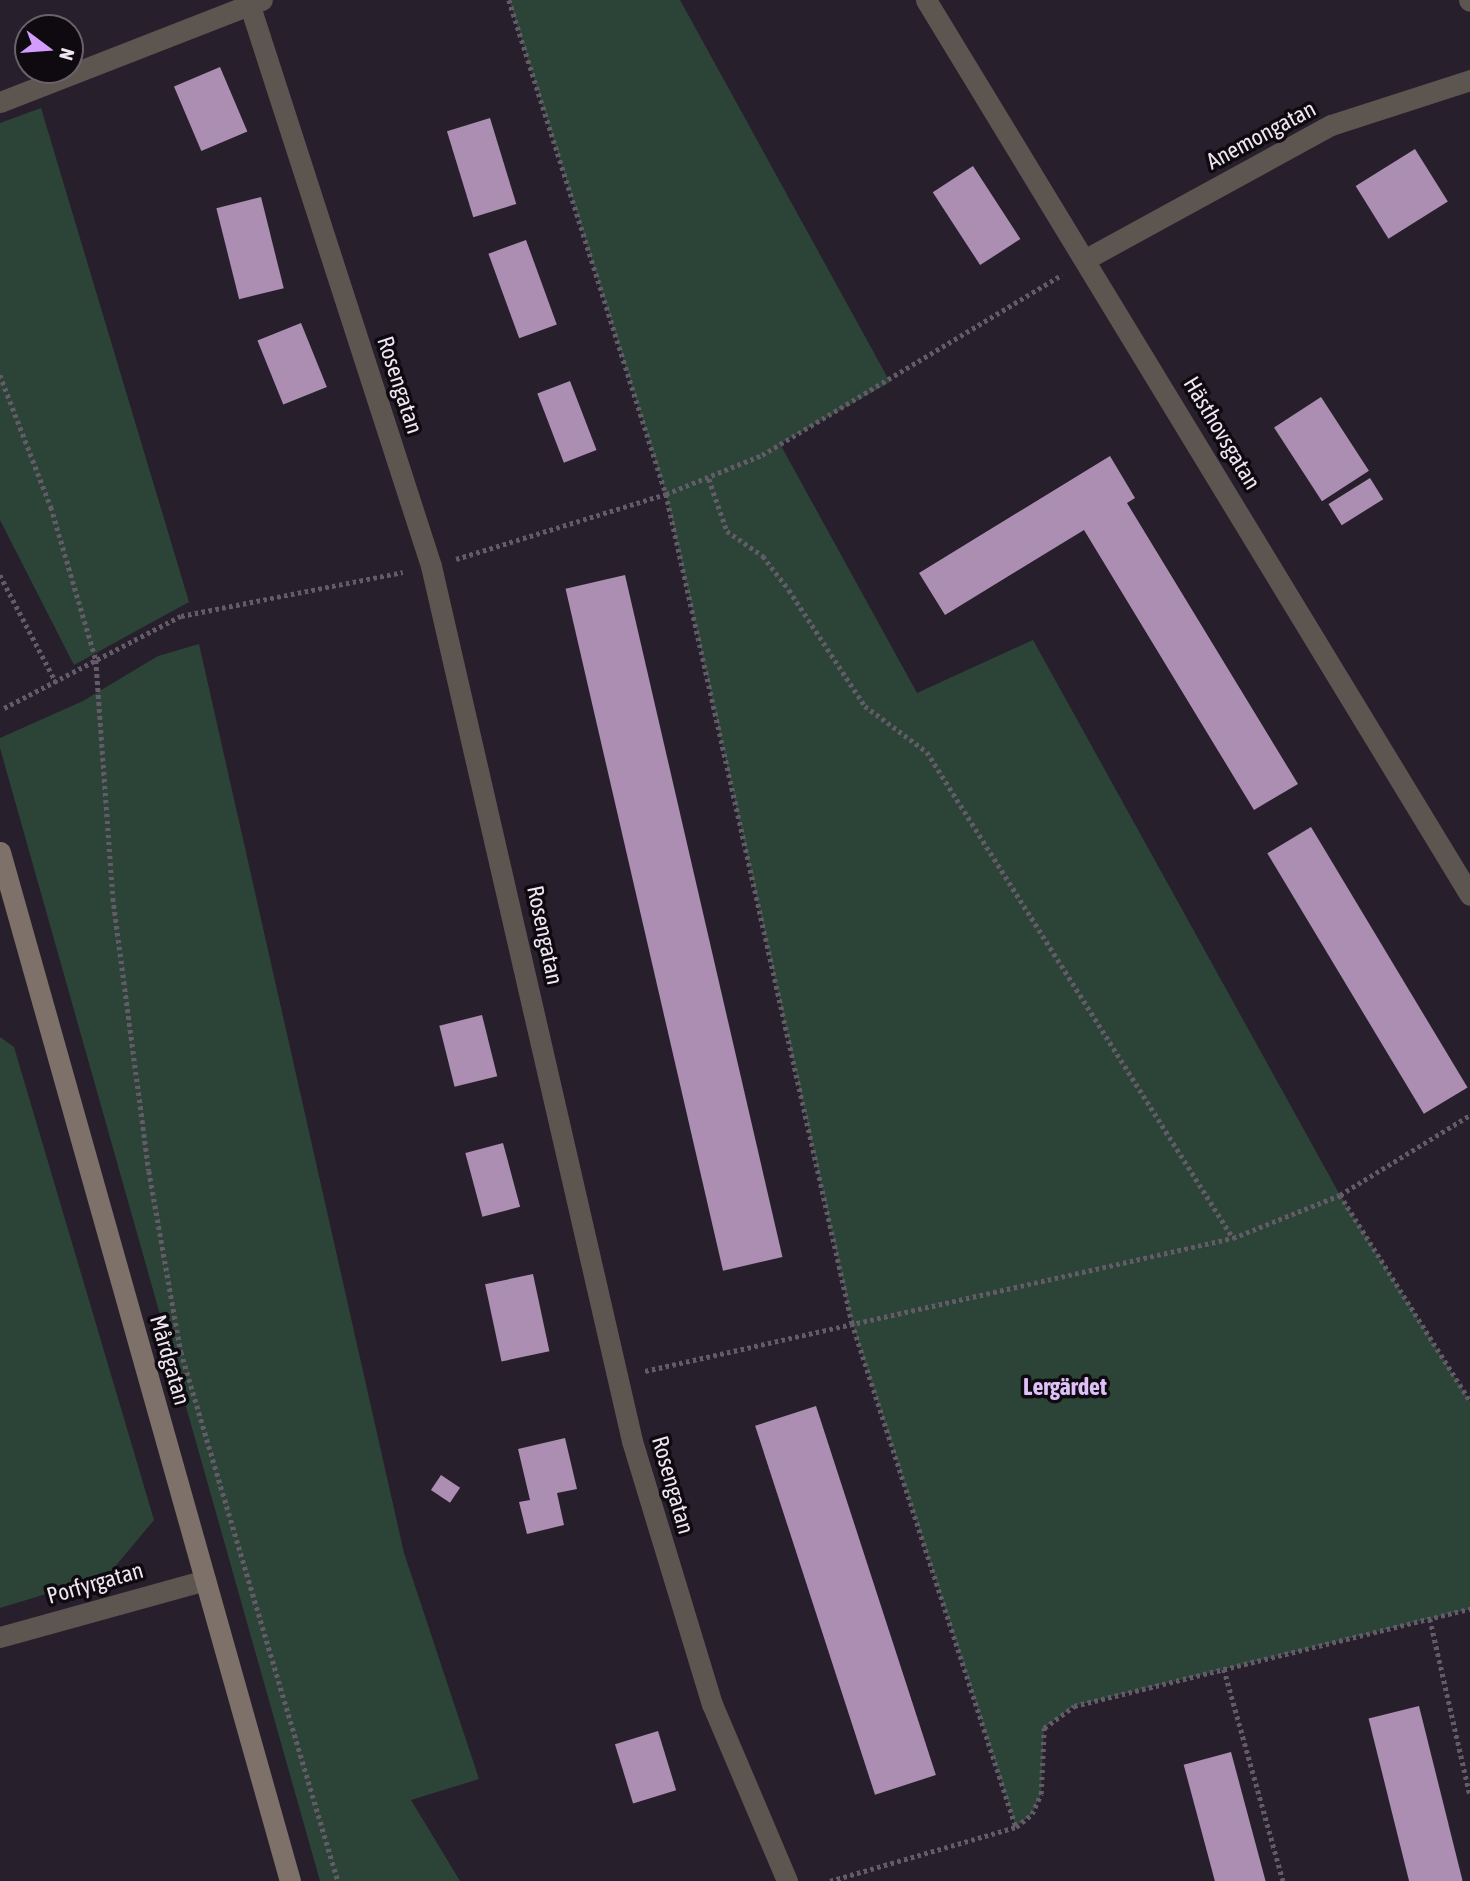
<!DOCTYPE html>
<html>
<head>
<meta charset="utf-8">
<style>
	body { margin:0 }
	#map { position:relative; width:1470px; height:1881px; overflow:hidden; background:#281f2c; font-family:"Asap Condensed",sans-serif }
	div>[style] { position:absolute }
	.green>* { inset:0; background:#2c4437 }
	.building>* { inset:0; background:#ab8eb2; transform-origin:0 0 }
	.path>* { height:4.5px; margin-top:-2.25px; transform-origin:0; background:repeating-linear-gradient(90deg,#645b68 0 3.5px,transparent 0 7px) }
	.street>* { height:21px; margin:-10.5px; padding:0 10.5px; transform-origin:10.5px; border-radius:10.5px; background:#5c5550 }
	.secondary>* { height:21px; margin:-10.5px; padding:0 10.5px; transform-origin:10.5px; border-radius:10.5px; background:#7d7169 }
	span { translate:-50% -50%; white-space:nowrap; text-align:center; line-height:1.15; -webkit-text-stroke:7px #0f0a10; paint-order:stroke }
	.street-label { font-size:23px; color:#eee7f1 }
	.neighbourhood-label { font-size:24px; color:#dec1f8; font-weight:700 }
	.north { position:absolute; left:14px; top:14px; width:70px; height:70px; box-sizing:border-box; background:#0f0a10; border:2px solid #68626a; border-radius:50%; rotate:106deg; font-size:19px; font-weight:700; line-height:28px; text-align:center; color:#eee7f1 }
	.north::after { content:''; display:block; margin:auto; width:24px; height:32px; background:#d29dfd; clip-path:polygon(50% 0,100% 100%,50% 72%,0 100%) }
</style>
</head>
<body>
<div id="map">
	<div class="green">
		<i style="clip-path:polygon(509px 0,680px 0,890px 382px,780px 444px,917px 693px,1033px 640px,1340px 1195px,1470px 1401px,1470px 1609px,1074px 1706px,1044px 1728px,1041px 1794px,1032px 1814px,1016px 1827px,852px 1323px,666px 494px)"></i>
		<i style="clip-path:polygon(41px 108px,189px 602px,74px 665px,0 520px,0 123px)"></i>
		<i style="clip-path:polygon(199px 644px,404px 1553px,479px 1779px,411px 1800px,460px 1881px,320px 1881px,0 748px,0 738px,83px 701px,158px 656px)"></i>
		<i style="clip-path:polygon(0 1037px,14px 1047px,154px 1520px,108px 1575px,0 1608px)"></i>
	</div>
	<div class="building">
		<i style="left:220px;top:67px;width:70px;height:50px;rotate:67deg"></i>
		<i style="left:490px;top:118px;width:90px;height:45px;rotate:73deg"></i>
		<i style="left:1415px;top:149px;width:62px;height:70px;rotate:58deg"></i>
		<i style="left:973px;top:166px;width:87px;height:48px;rotate:57deg"></i>
		<i style="left:261px;top:197px;width:94px;height:46px;rotate:76deg"></i>
		<i style="left:526px;top:240px;width:90px;height:40px;rotate:70deg"></i>
		<i style="left:301px;top:323px;width:69px;height:47px;rotate:68deg"></i>
		<i style="left:570px;top:381px;width:74px;height:35px;rotate:69deg"></i>
		<i style="left:1321px;top:397px;width:88px;height:56px;rotate:57deg"></i>
		<i style="clip-path:polygon(1110px 456px,1135px 498px,1127px 503px,1298px 784px,1254px 810px,1084px 530px,945px 615px,919px 573px)"></i>
		<i style="left:1370px;top:478px;width:25px;height:49px;rotate:58deg"></i>
		<i style="left:625px;top:575px;width:700px;height:61px;rotate:77deg"></i>
		<i style="left:1311px;top:827px;width:304px;height:51px;rotate:59deg"></i>
		<i style="left:482px;top:1015px;width:63px;height:44px;rotate:76deg"></i>
		<i style="left:503px;top:1143px;width:66px;height:39px;rotate:75deg"></i>
		<i style="left:533px;top:1274px;width:79px;height:49px;rotate:78deg"></i>
		<i style="left:816px;top:1406px;width:388px;height:64px;rotate:72deg"></i>
		<i style="clip-path:polygon(565px 1438px,577px 1489px,557px 1493px,564px 1525px,527px 1534px,519px 1502px,530px 1500px,518px 1449px)"></i>
		<i style="left:441px;top:1475px;width:23px;height:18px;rotate:34deg"></i>
		<i style="left:1419px;top:1706px;width:180px;height:52px;rotate:76deg"></i>
		<i style="left:658px;top:1731px;width:62px;height:45px;rotate:73deg"></i>
		<i style="left:1231px;top:1752px;width:134px;height:49px;rotate:75deg"></i>
	</div>
	<div class="path">
		<i style="left:509px;top:0;width:518px;rotate:72.37deg"></i>
		<i style="left:666px;top:494px;width:850px;rotate:77.35deg"></i>
		<i style="left:852px;top:1323px;width:530px;rotate:71.98deg"></i>
		<i style="left:0;top:375px;width:142px;rotate:68.9deg"></i>
		<i style="left:51px;top:507px;width:159px;rotate:73.6deg"></i>
		<i style="left:96px;top:660px;width:239px;rotate:85.9deg"></i>
		<i style="left:113px;top:898px;width:275px;rotate:82.5deg"></i>
		<i style="left:149px;top:1171px;width:184px;rotate:80deg"></i>
		<i style="left:181px;top:1352px;width:552px;rotate:73.47deg"></i>
		<i style="left:709px;top:479px;width:55px;rotate:70.9deg"></i>
		<i style="left:727px;top:531px;width:44px;rotate:34.8deg"></i>
		<i style="left:763px;top:556px;width:43px;rotate:52.6deg"></i>
		<i style="left:789px;top:590px;width:139px;rotate:56.8deg"></i>
		<i style="left:865px;top:706px;width:77px;rotate:36.6deg"></i>
		<i style="left:927px;top:752px;width:574px;rotate:57.8deg"></i>
		<i style="left:456px;top:559px;width:220px;rotate:-17.2deg"></i>
		<i style="left:666px;top:494px;width:104px;rotate:-22.1deg"></i>
		<i style="left:762px;top:455px;width:350px;rotate:-31deg"></i>
		<i style="left:0;top:575px;width:121px;rotate:62.4deg"></i>
		<i style="left:4px;top:708px;width:199px;rotate:-27.5deg"></i>
		<i style="left:181px;top:616px;width:226px;rotate:-11.2deg"></i>
		<i style="left:1340px;top:1195px;width:244px;rotate:57.7deg"></i>
		<i style="left:645px;top:1371px;width:603px;rotate:-12.75deg"></i>
		<i style="left:1233px;top:1238px;width:115px;rotate:-21.9deg"></i>
		<i style="left:1340px;top:1195px;width:153px;rotate:-31.6deg"></i>
		<i style="left:1430px;top:1619px;width:180px;rotate:77.2deg"></i>
		<i style="left:1224px;top:1669px;width:220px;rotate:74.4deg"></i>
		<i style="left:830px;top:1881px;width:194px;rotate:-16.2deg"></i>
		<i style="left:1016px;top:1827px;width:21px;rotate:-39deg"></i>
		<i style="left:1032px;top:1814px;width:22px;rotate:-66deg"></i>
		<i style="left:1041px;top:1794px;width:66px;rotate:-87.4deg"></i>
		<i style="left:1044px;top:1728px;width:37px;rotate:-36deg"></i>
		<i style="left:1074px;top:1706px;width:408px;rotate:-13.8deg"></i>
	</div>
	<div class="street">
		<i style="left:248px;top:0;width:595px;rotate:72.08deg"></i>
		<i style="left:431px;top:566px;width:898px;rotate:77.06deg"></i>
		<i style="left:632px;top:1441px;width:275px;rotate:73.1deg"></i>
		<i style="left:712px;top:1704px;width:192px;rotate:67deg"></i>
		<i style="left:926px;top:0;width:1047px;rotate:58.71deg"></i>
		<i style="left:1469px;top:0;width:1px;rotate:45deg"></i>
		<i style="left:0;top:102px;width:281px;rotate:-21.3deg"></i>
		<i style="left:1086px;top:259px;width:279px;rotate:-28.7deg"></i>
		<i style="left:1331px;top:125px;width:146px;rotate:-17.9deg"></i>
		<i style="left:0;top:1637px;width:213px;rotate:-15.5deg"></i>
	</div>
	<div class="secondary">
		<i style="left:0;top:852px;width:1069px;rotate:74.26deg"></i>
	</div>
	<div class="street-label">
		<span style="left:1261px;top:135px;rotate:-28deg">Anemongatan</span>
		<span style="left:400px;top:385px;rotate:72deg">Rosengatan</span>
		<span style="left:1222px;top:433px;rotate:59deg">Hästhovsgatan</span>
		<span style="left:545px;top:935px;rotate:78deg">Rosengatan</span>
		<span style="left:170px;top:1360px;rotate:74deg">Mårdgatan</span>
		<span style="left:673px;top:1485px;rotate:74deg">Rosengatan</span>
		<span style="left:95px;top:1583px;rotate:-16deg">Porfyrgatan</span>
	</div>
	<div class="neighbourhood-label">
		<span style="left:1065px;top:1387px">Lergärdet</span>
	</div>
	<div class="north">N</div>
</div>
</body>
</html>
